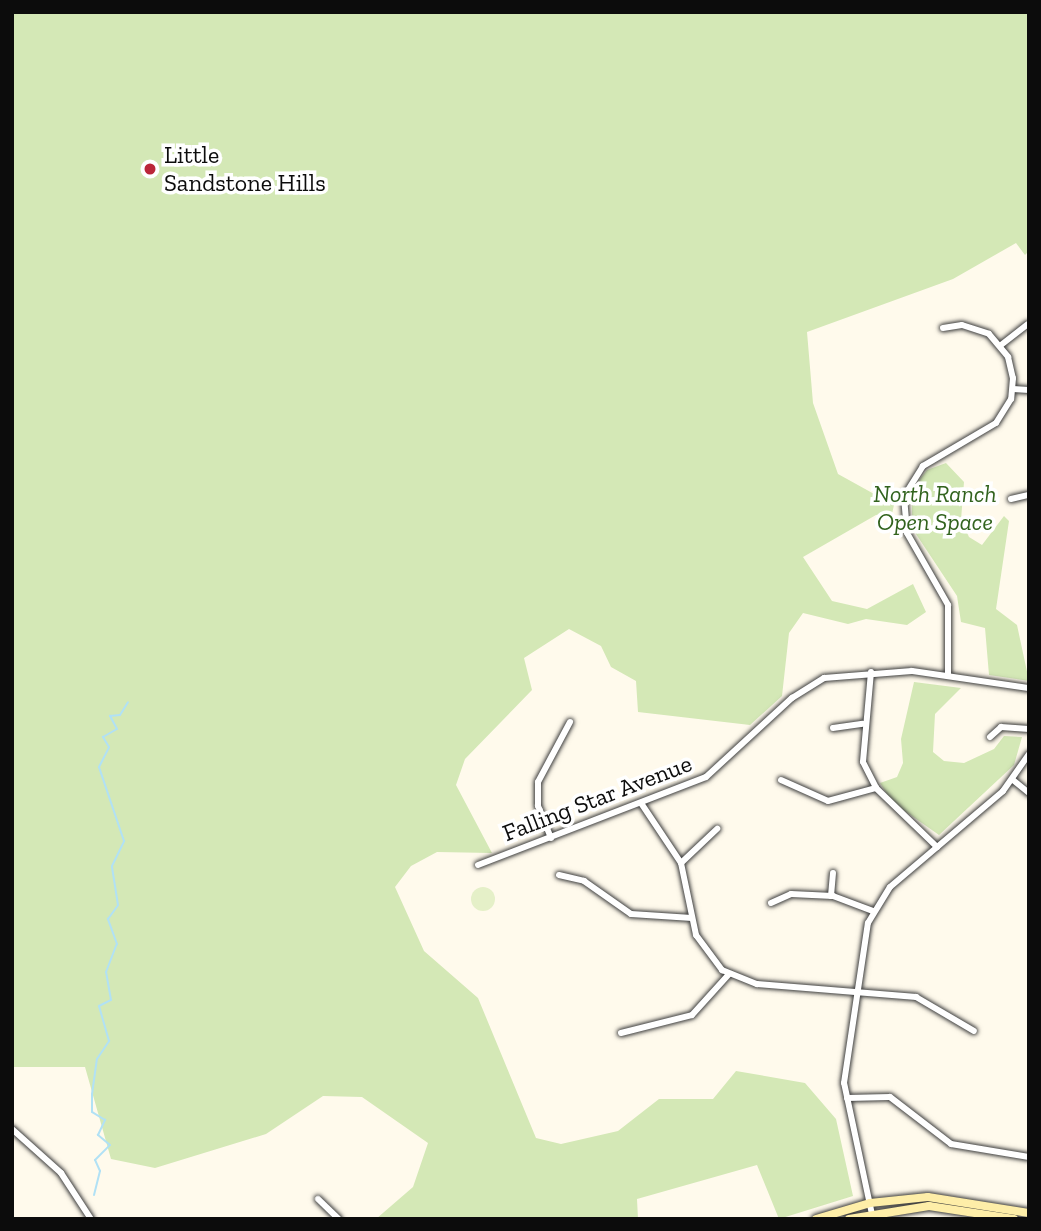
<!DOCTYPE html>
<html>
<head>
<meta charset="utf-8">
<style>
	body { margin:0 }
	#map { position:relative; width:1041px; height:1231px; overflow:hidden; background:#fffaec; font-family:"Zilla Slab",serif }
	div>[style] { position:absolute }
	.green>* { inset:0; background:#d4e8b6 }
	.pitch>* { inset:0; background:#e5f0c8 }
	.round { border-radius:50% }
	.stream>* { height:2px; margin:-1px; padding:0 1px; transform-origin:1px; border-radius:1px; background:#b1e1f5 }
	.roads { filter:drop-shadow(0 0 2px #3f3f3f) drop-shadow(0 0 2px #3f3f3f) }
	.minor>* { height:6px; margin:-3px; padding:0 3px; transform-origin:3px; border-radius:3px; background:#fff }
	.secondary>* { height:8px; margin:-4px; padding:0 4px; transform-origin:4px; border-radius:4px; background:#feeea8 }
	.dots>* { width:19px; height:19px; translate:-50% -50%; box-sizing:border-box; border:4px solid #fff; border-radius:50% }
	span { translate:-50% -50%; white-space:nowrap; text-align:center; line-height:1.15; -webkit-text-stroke:7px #fff; paint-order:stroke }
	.poi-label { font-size:24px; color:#0c0c0c }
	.left { translate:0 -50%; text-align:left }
	.park-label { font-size:24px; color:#32631e; font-style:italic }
	.street-label { font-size:24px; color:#0c0c0c }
	.frame { position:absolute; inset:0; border:14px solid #0c0c0c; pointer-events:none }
</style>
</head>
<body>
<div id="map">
	<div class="green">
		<i style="clip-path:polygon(12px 12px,1029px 12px,1029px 251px,1025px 255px,1016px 243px,953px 279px,807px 332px,813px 403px,838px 474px,894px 505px,892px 514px,876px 515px,803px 557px,832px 601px,867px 609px,913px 584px,926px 612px,907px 625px,866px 619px,848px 624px,803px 613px,789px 633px,782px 696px,750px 725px,638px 712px,636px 681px,611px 667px,601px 646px,569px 629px,524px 658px,532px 690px,465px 759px,456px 785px,492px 853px,437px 852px,411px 866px,395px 887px,424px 951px,478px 998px,536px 1138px,561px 1144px,618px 1131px,659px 1099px,713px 1099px,736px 1071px,805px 1083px,836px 1119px,853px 1196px,779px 1219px,757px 1165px,637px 1199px,638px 1219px,376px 1219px,413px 1187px,428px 1143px,362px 1097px,323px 1096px,266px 1134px,155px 1168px,111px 1159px,85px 1067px,12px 1067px)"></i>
		<i style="clip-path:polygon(946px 463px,964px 482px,961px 520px,969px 537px,982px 545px,1004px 516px,1009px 521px,996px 609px,1017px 625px,1029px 681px,989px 675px,985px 628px,961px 622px,957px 596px,912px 528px,912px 489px,927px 470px)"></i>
		<i style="clip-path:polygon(914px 682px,961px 688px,935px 714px,933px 752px,944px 761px,964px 763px,994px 749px,1004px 736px,1022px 737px,1014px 765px,939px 835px,892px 802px,880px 783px,897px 777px,903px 763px,901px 739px)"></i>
	</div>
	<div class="pitch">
		<i class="round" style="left:471px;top:887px;width:24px;height:24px"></i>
	</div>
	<div class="stream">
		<i style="left:94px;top:1195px;width:25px;rotate:-76deg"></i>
		<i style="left:100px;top:1171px;width:12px;rotate:-114deg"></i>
		<i style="left:95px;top:1160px;width:21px;rotate:-45deg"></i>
		<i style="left:110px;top:1145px;width:16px;rotate:-140deg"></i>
		<i style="left:98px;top:1135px;width:17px;rotate:-65deg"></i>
		<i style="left:105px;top:1120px;width:15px;rotate:-148deg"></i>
		<i style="left:92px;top:1112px;width:18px;rotate:-90deg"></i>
		<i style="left:92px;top:1094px;width:35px;rotate:-82deg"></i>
		<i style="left:97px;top:1059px;width:22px;rotate:-56deg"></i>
		<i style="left:109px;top:1041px;width:36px;rotate:-106deg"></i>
		<i style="left:99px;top:1006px;width:13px;rotate:-27deg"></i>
		<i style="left:111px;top:1000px;width:28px;rotate:-100deg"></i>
		<i style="left:106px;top:972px;width:30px;rotate:-69deg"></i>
		<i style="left:117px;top:944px;width:27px;rotate:-110deg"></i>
		<i style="left:108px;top:919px;width:17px;rotate:-54deg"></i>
		<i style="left:118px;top:905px;width:39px;rotate:-99deg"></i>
		<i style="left:112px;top:866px;width:28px;rotate:-64deg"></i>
		<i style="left:124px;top:841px;width:78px;rotate:-108.7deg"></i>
		<i style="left:99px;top:767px;width:22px;rotate:-63deg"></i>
		<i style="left:109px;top:747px;width:12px;rotate:-121deg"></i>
		<i style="left:103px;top:737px;width:16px;rotate:-30deg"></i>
		<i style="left:117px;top:729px;width:15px;rotate:-118deg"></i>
		<i style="left:110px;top:716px;width:10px;rotate:-6deg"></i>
		<i style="left:120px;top:715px;width:15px;rotate:-58deg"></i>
	</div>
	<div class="roads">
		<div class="minor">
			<i style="left:943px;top:328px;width:19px;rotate:-9deg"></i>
			<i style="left:962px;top:325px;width:28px;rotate:18deg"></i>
			<i style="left:989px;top:334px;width:30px;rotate:50deg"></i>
			<i style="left:1008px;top:357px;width:22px;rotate:77deg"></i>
			<i style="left:1013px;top:378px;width:21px;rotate:95deg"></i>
			<i style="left:1011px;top:399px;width:28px;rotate:122deg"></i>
			<i style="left:996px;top:423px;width:85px;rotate:149.5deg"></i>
			<i style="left:923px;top:466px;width:36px;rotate:122deg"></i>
			<i style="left:904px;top:497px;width:36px;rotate:85deg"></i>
			<i style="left:907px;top:533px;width:83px;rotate:60.3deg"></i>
			<i style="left:948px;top:605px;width:71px;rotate:90deg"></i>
			<i style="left:1001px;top:345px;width:34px;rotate:-38deg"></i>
			<i style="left:1013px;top:389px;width:16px;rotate:4deg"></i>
			<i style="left:1011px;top:499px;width:18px;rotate:-13deg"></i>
			<i style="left:871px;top:672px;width:90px;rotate:95.1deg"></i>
			<i style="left:863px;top:762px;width:29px;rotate:63deg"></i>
			<i style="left:876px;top:788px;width:85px;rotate:44deg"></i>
			<i style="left:833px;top:728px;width:30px;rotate:-8deg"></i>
			<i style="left:990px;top:737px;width:15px;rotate:-42deg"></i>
			<i style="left:1001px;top:727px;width:28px;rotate:4deg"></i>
			<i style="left:781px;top:780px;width:51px;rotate:24.1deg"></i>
			<i style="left:828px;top:801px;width:50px;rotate:-15.2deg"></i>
			<i style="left:1013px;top:780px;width:21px;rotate:39deg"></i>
			<i style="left:641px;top:803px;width:72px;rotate:56.3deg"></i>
			<i style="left:681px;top:863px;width:74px;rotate:78.2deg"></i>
			<i style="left:696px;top:935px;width:44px;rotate:53.4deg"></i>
			<i style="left:722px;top:970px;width:38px;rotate:22deg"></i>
			<i style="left:757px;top:984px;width:160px;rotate:4.7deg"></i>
			<i style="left:916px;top:997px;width:67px;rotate:30.4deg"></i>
			<i style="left:551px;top:838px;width:35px;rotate:-112deg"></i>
			<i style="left:538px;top:806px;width:24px;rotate:-90deg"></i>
			<i style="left:538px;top:782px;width:68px;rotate:-61.9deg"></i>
			<i style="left:681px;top:863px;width:50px;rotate:-43.4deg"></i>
			<i style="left:478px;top:865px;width:244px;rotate:-21.1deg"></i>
			<i style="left:706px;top:777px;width:117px;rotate:-42.6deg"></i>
			<i style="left:792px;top:698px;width:38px;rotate:-32deg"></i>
			<i style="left:824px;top:678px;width:88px;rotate:-4.5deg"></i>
			<i style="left:912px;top:671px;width:118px;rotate:8.3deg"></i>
			<i style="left:559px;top:875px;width:26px;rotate:13deg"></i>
			<i style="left:584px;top:881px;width:57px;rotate:35.1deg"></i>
			<i style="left:631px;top:914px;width:61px;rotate:3.8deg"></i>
			<i style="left:831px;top:896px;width:23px;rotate:-85deg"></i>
			<i style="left:771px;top:903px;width:22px;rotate:-24deg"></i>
			<i style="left:791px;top:894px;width:42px;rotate:2.7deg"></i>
			<i style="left:833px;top:896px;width:43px;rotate:20.6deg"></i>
			<i style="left:621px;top:1033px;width:73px;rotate:-14.2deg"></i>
			<i style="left:692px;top:1015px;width:55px;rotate:-47.9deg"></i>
			<i style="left:847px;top:1098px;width:43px;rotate:-1.3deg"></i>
			<i style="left:890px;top:1097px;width:77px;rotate:37.6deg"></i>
			<i style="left:951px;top:1144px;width:79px;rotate:9.5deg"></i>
			<i style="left:12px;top:1129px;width:66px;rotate:41.9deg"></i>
			<i style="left:61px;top:1173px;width:55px;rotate:56.9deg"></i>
			<i style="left:318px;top:1199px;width:29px;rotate:44deg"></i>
			<i style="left:873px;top:1219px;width:139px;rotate:-102deg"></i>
			<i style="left:844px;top:1083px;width:162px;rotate:-81.5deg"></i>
			<i style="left:868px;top:923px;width:42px;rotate:-58.6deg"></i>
			<i style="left:890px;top:887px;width:148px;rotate:-40.3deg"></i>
			<i style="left:1003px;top:791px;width:45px;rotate:-54.9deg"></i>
		</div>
		<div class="secondary">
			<i style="left:816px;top:1219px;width:56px;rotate:-16.5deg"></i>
			<i style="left:870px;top:1203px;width:58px;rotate:-5.9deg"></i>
			<i style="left:928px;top:1197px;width:102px;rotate:9deg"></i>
			<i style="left:849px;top:1219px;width:81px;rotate:-9.2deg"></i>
			<i style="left:929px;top:1206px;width:86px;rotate:8.7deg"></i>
		</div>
	</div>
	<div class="dots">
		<i style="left:150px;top:169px;background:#ba2639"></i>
	</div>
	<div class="poi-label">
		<span class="left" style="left:164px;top:169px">Little<br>Sandstone Hills</span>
	</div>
	<div class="park-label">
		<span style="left:935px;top:508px">North Ranch<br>Open Space</span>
	</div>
	<div class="street-label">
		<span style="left:597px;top:798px;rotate:-21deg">Falling Star Avenue</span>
	</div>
	<div class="frame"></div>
</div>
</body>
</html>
